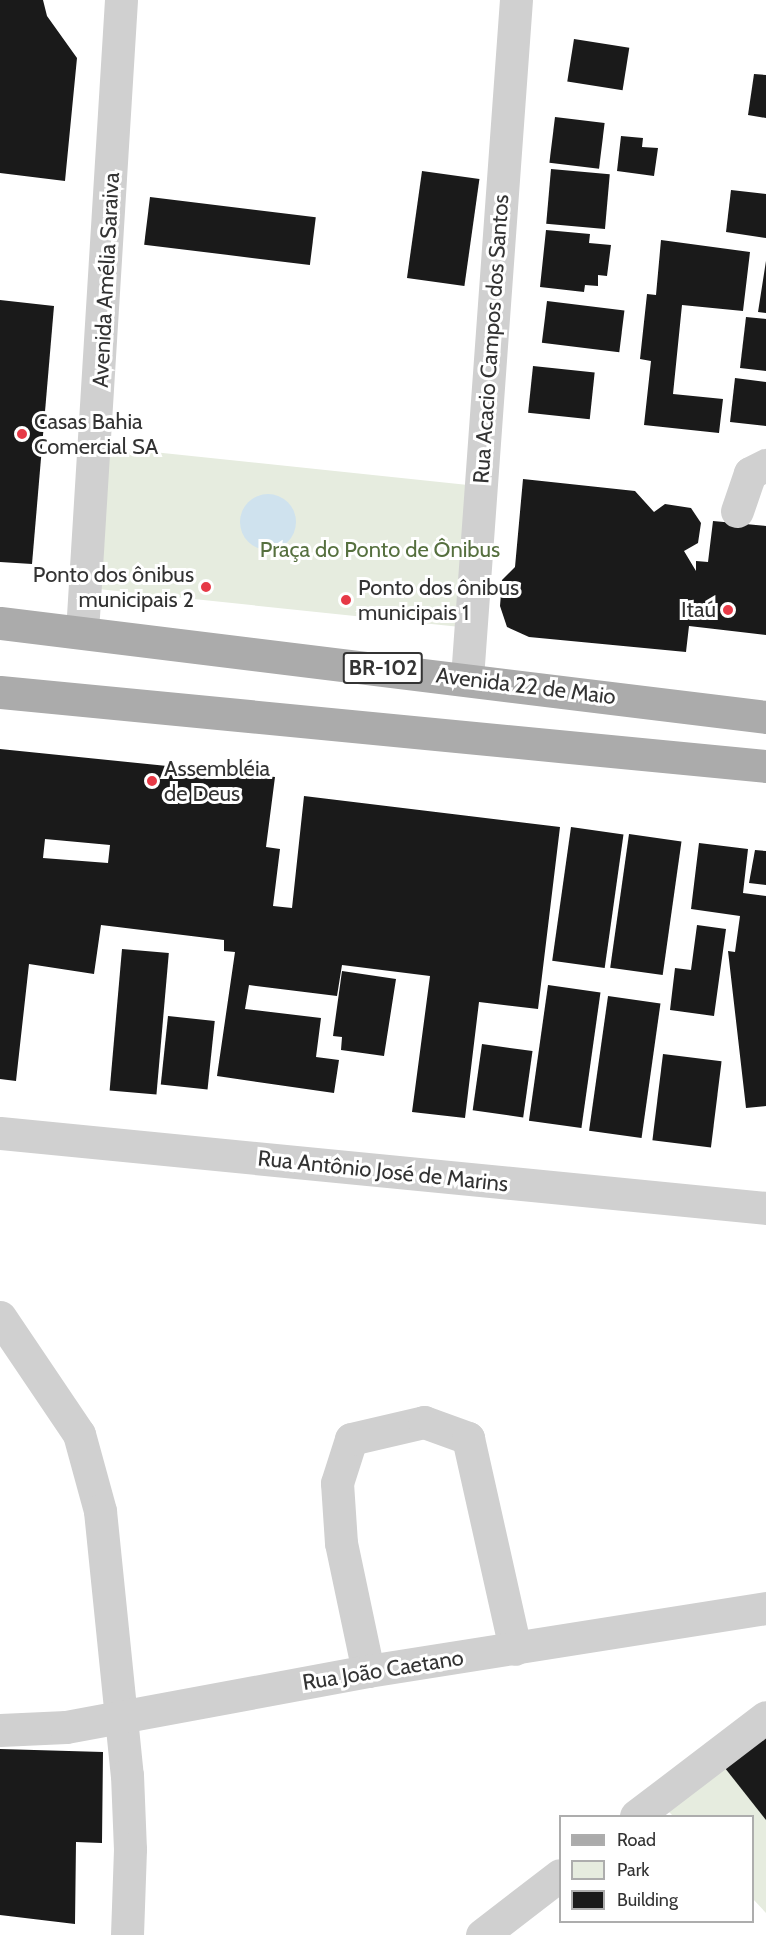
<!DOCTYPE html>
<html>
<head>
<meta charset="utf-8">
<style>
	body { margin:0 }
	#map { position:relative; width:766px; height:1935px; overflow:hidden; background:#fff; font-family:Cabin,sans-serif }
	div>[style] { position:absolute }
	.green>* { inset:0; background:#e6ecdf; transform-origin:0 0 }
	.water>* { inset:0; background:#cfe2ee }
	.round { border-radius:50% }
	.building>* { inset:0; background:#1a1a1a; transform-origin:0 0 }
	.minor>* { height:33px; margin:-16.5px; padding:0 16.5px; transform-origin:16.5px; border-radius:16.5px; background:#d0d0d0 }
	.major>* { height:33px; margin:-16.5px; padding:0 16.5px; transform-origin:16.5px; border-radius:16.5px; background:#ababab }
	.dots>* { width:16px; height:16px; translate:-50% -50%; box-sizing:border-box; border:3px solid #fff; border-radius:50% }
	span { translate:-50% -50%; white-space:nowrap; text-align:center; line-height:1.15; -webkit-text-stroke:6px #fff; paint-order:stroke }
	.shield-label span { padding:2px 4px; background:#fff; border:2px solid; border-radius:4px; -webkit-text-stroke-width:0 }
	.shield-label { font-size:21px; color:#333; font-weight:700 }
	.street-label { font-size:22px; color:#333 }
	.poi-label { font-size:22px; color:#333 }
	.left { translate:0 -50%; text-align:left }
	.right { translate:-100% -50%; text-align:right }
	.park-label { font-size:22px; color:#56703f }
	.legend { position:absolute; left:559px; top:1815px; width:195px; height:108px; box-sizing:border-box; background:#fff; border:2px solid #adadad; margin:0; padding:8px 10px; list-style:none; font-size:18px; color:#333 }
	.legend li { display:flex; align-items:center; gap:12px; height:30px }
	.legend b { width:30px; border:2px solid #adadad }
</style>
</head>
<body>
<div id="map">
	<div class="green">
		<i style="left:96px;top:446px;width:386px;height:142px;rotate:6deg"></i>
		<i style="clip-path:polygon(766px 1706px,766px 1913px,753px 1899px,752px 1816px,673px 1816px,652px 1795px)"></i>
	</div>
	<div class="water">
		<i class="round" style="left:240px;top:494px;width:56px;height:56px"></i>
	</div>
	<div class="building">
		<i style="clip-path:polygon(0 0,43px 0,47px 16px,77px 58px,65px 181px,0 173px)"></i>
		<i style="left:574px;top:39px;width:56px;height:43px;rotate:9deg"></i>
		<i style="clip-path:polygon(754px 74px,766px 75px,766px 118px,748px 115px)"></i>
		<i style="left:555px;top:117px;width:50px;height:46px;rotate:7deg"></i>
		<i style="clip-path:polygon(621px 136px,643px 138px,642px 147px,658px 148px,654px 176px,617px 171px)"></i>
		<i style="left:551px;top:169px;width:59px;height:55px;rotate:5deg"></i>
		<i style="left:422px;top:171px;width:58px;height:108px;rotate:8deg"></i>
		<i style="clip-path:polygon(731px 190px,766px 194px,766px 238px,726px 232px)"></i>
		<i style="left:150px;top:197px;width:167px;height:48px;rotate:7deg"></i>
		<i style="clip-path:polygon(546px 230px,590px 234px,589px 243px,611px 245px,607px 276px,598px 275px,598px 286px,585px 285px,584px 292px,540px 287px)"></i>
		<i style="clip-path:polygon(661px 240px,750px 252px,743px 311px,682px 305px,673px 394px,723px 399px,719px 433px,644px 425px,651px 361px,640px 359px,647px 294px,656px 295px)"></i>
		<i style="clip-path:polygon(766px 261px,766px 313px,758px 312px)"></i>
		<i style="clip-path:polygon(0 300px,54px 306px,32px 564px,0 562px)"></i>
		<i style="left:547px;top:301px;width:78px;height:42px;rotate:7deg"></i>
		<i style="clip-path:polygon(746px 317px,766px 319px,766px 371px,740px 368px)"></i>
		<i style="left:533px;top:366px;width:62px;height:47px;rotate:6deg"></i>
		<i style="clip-path:polygon(735px 378px,766px 382px,766px 426px,730px 422px)"></i>
		<i style="clip-path:polygon(523px 479px,635px 491px,654px 512px,665px 504px,691px 508px,701px 523px,698px 543px,684px 551px,696px 571px,696px 561px,708px 562px,713px 521px,766px 526px,766px 635px,689px 626px,686px 652px,529px 637px,507px 627px,500px 606px,502px 580px,515px 567px)"></i>
		<i style="clip-path:polygon(evenodd,0 749px,275px 777px,266px 847px,280px 849px,273px 906px,292px 908px,304px 796px,560px 827px,538px 1009px,479px 1002px,465px 1118px,412px 1112px,430px 976px,342px 965px,337px 996px,249px 985px,245px 1009px,321px 1018px,316px 1057px,339px 1060px,334px 1093px,217px 1076px,235px 952px,224px 951px,224px 940px,101px 925px,94px 974px,29px 964px,16px 1081px,0 1079px,0 749px,45px 839px,110px 845px,108px 863px,43px 858px,45px 839px)"></i>
		<i style="left:571px;top:827px;width:53px;height:135px;rotate:8deg"></i>
		<i style="left:629px;top:834px;width:53px;height:135px;rotate:8deg"></i>
		<i style="clip-path:polygon(699px 843px,748px 849px,743px 893px,766px 896px,766px 1106px,746px 1108px,728px 951px,735px 952px,740px 916px,691px 909px)"></i>
		<i style="clip-path:polygon(755px 850px,766px 851px,766px 885px,749px 883px)"></i>
		<i style="clip-path:polygon(697px 925px,726px 929px,714px 1016px,670px 1010px,675px 968px,691px 970px)"></i>
		<i style="left:122px;top:949px;width:47px;height:142px;rotate:5deg"></i>
		<i style="clip-path:polygon(342px 971px,396px 979px,384px 1056px,341px 1050px,342px 1037px,333px 1036px)"></i>
		<i style="left:548px;top:985px;width:53px;height:137px;rotate:8deg"></i>
		<i style="left:608px;top:996px;width:53px;height:136px;rotate:8deg"></i>
		<i style="left:168px;top:1016px;width:47px;height:69px;rotate:6deg"></i>
		<i style="left:482px;top:1044px;width:51px;height:67px;rotate:8deg"></i>
		<i style="left:663px;top:1054px;width:59px;height:87px;rotate:7deg"></i>
		<i style="clip-path:polygon(766px 1732px,766px 1820px,721px 1763px)"></i>
		<i style="clip-path:polygon(0 1749px,103px 1752px,102px 1843px,76px 1842px,75px 1924px,0 1915px)"></i>
	</div>
	<div class="minor">
		<i style="left:737px;top:511px;width:40px;rotate:-71.1deg"></i>
		<i style="left:750px;top:473px;width:18px;rotate:-27deg"></i>
		<i style="left:82px;top:632px;width:633px;rotate:-86.47deg"></i>
		<i style="left:467px;top:678px;width:680px;rotate:-85.87deg"></i>
		<i style="left:0;top:1133px;width:770px;rotate:5.59deg"></i>
		<i style="left:0;top:1317px;width:141px;rotate:56deg"></i>
		<i style="left:79px;top:1434px;width:80px;rotate:74.7deg"></i>
		<i style="left:100px;top:1511px;width:265px;rotate:84.2deg"></i>
		<i style="left:127px;top:1775px;width:74px;rotate:87.7deg"></i>
		<i style="left:130px;top:1849px;width:86px;rotate:92deg"></i>
		<i style="left:368px;top:1671px;width:131px;rotate:-101.9deg"></i>
		<i style="left:341px;top:1543px;width:60px;rotate:-93.8deg"></i>
		<i style="left:337px;top:1483px;width:46px;rotate:-72.3deg"></i>
		<i style="left:351px;top:1439px;width:75px;rotate:-13.1deg"></i>
		<i style="left:424px;top:1422px;width:47px;rotate:20deg"></i>
		<i style="left:468px;top:1438px;width:216px;rotate:77.4deg"></i>
		<i style="left:0;top:1730px;width:66px;rotate:-2.6deg"></i>
		<i style="left:66px;top:1727px;width:307px;rotate:-10.5deg"></i>
		<i style="left:368px;top:1671px;width:403px;rotate:-9deg"></i>
		<i style="left:636px;top:1816px;width:163px;rotate:-37.3deg"></i>
		<i style="left:482px;top:1935px;width:98px;rotate:-37.6deg"></i>
	</div>
	<div class="major">
		<i style="left:0;top:623px;width:772px;rotate:7deg"></i>
		<i style="left:0;top:692px;width:770px;rotate:5.52deg"></i>
	</div>
	<div class="dots">
		<i style="left:22px;top:434px;background:#e63946"></i>
		<i style="left:206px;top:587px;background:#e63946"></i>
		<i style="left:346px;top:600px;background:#e63946"></i>
		<i style="left:728px;top:610px;background:#e63946"></i>
		<i style="left:152px;top:781px;background:#e63946"></i>
	</div>
	<div class="shield-label">
		<span style="left:383px;top:668px">BR-102</span>
	</div>
	<div class="street-label">
		<span style="left:106px;top:280px;rotate:-87deg">Avenida Amélia Saraiva</span>
		<span style="left:491px;top:339px;rotate:-86deg">Rua Acacio Campos dos Santos</span>
		<span style="left:526px;top:686px;rotate:7deg">Avenida 22 de Maio</span>
		<span style="left:383px;top:1171px;rotate:6deg">Rua Antônio José de Marins</span>
		<span style="left:383px;top:1670px;rotate:-9deg">Rua João Caetano</span>
	</div>
	<div class="poi-label">
		<span class="left" style="left:34px;top:434px">Casas Bahia<br>Comercial SA</span>
		<span class="right" style="left:194px;top:587px">Ponto dos ônibus<br>municipais 2</span>
		<span class="left" style="left:358px;top:600px">Ponto dos ônibus<br>municipais 1</span>
		<span class="right" style="left:716px;top:610px">Itaú</span>
		<span class="left" style="left:164px;top:781px">Assembléia<br>de Deus</span>
	</div>
	<div class="park-label">
		<span style="left:380px;top:550px">Praça do Ponto de Ônibus</span>
	</div>
	<ul class="legend">
	<li><b style="height:8px;background:#ababab"></b>Road</li>
	<li><b style="height:16px;background:#e6ecdf"></b>Park</li>
	<li><b style="height:16px;background:#1a1a1a"></b>Building</li>
	</ul>
</div>
</body>
</html>
